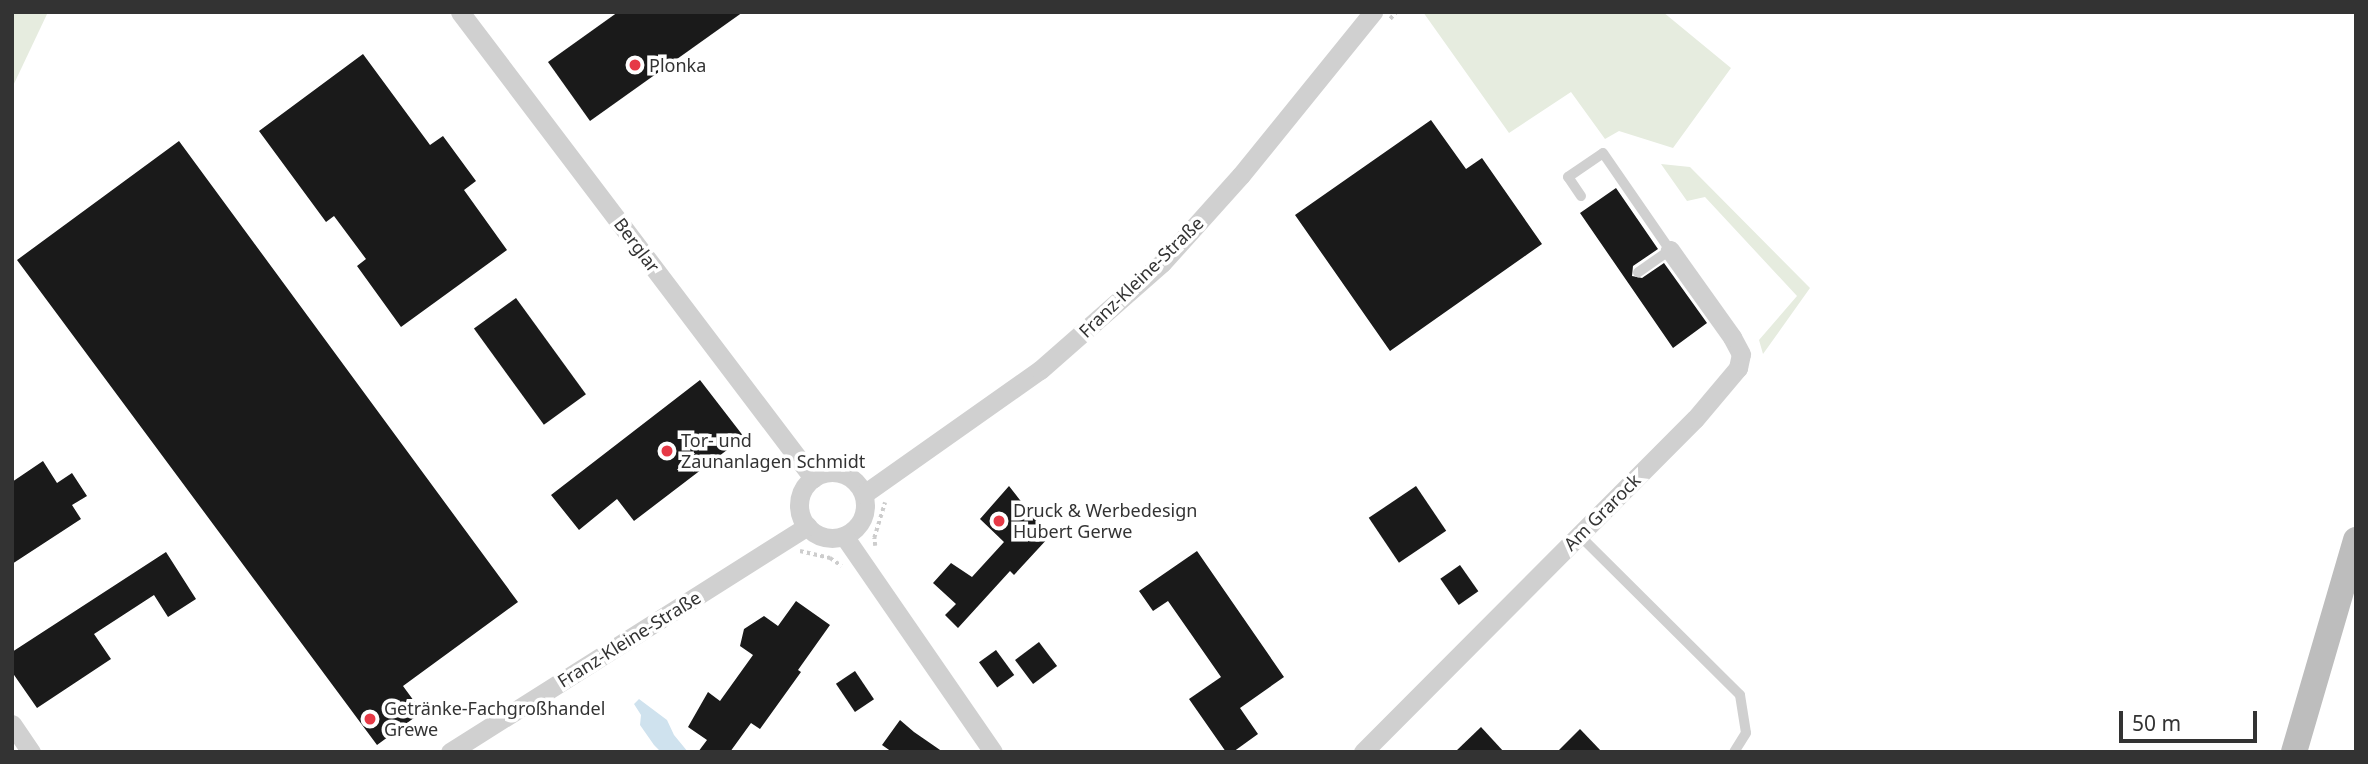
<!DOCTYPE html>
<html>
<head>
<meta charset="utf-8">
<style>
	body { margin:0 }
	#map { position:relative; width:2368px; height:764px; overflow:hidden; background:#fff; font-family:"Noto Sans",sans-serif }
	div>[style] { position:absolute }
	.green>* { inset:0; background:#e6ecdf }
	.water>* { inset:0; background:#cfe2ee }
	.building>* { inset:0; background:#1a1a1a; transform-origin:0 0 }
	.path>* { height:3.5px; margin-top:-1.75px; transform-origin:0; background:repeating-linear-gradient(90deg,#cdcdcd 0 3.5px,transparent 0 7px) }
	.lane>* { height:10px; margin:-5px; padding:0 5px; transform-origin:5px; border-radius:5px; background:#d0d0d0 }
	.street>* { height:19px; margin:-9.5px; padding:0 9.5px; transform-origin:9.5px; border-radius:9.5px; background:#d0d0d0 }
	.street>.ring { margin:-9.5px; padding:0; box-sizing:content-box; background:none; border:19px solid #d0d0d0; border-radius:50% }
	.secondary>* { height:26px; margin:-13px; padding:0 13px; transform-origin:13px; border-radius:13px; background:#bdbdbd }
	.dots>* { width:19px; height:19px; translate:-50% -50%; box-sizing:border-box; border:4px solid #fff; border-radius:50% }
	span { translate:-50% -50%; white-space:nowrap; text-align:center; line-height:1.15; -webkit-text-stroke:7px #fff; paint-order:stroke }
	.poi-label { font-size:18px; color:#333 }
	.left { translate:0 -50%; text-align:left }
	.street-label { font-size:18px; color:#333 }
	.frame { position:absolute; inset:0; border:14px solid #333; pointer-events:none }
	.scale { position:absolute; left:2119px; top:711px; width:138px; height:32px; box-sizing:border-box; border:4px solid #333; border-top:0; padding-left:9px; font-size:21px; line-height:24px; white-space:nowrap; color:#333; -webkit-text-stroke:5px #fff; paint-order:stroke }
</style>
</head>
<body>
<div id="map">
	<div class="green">
		<i style="clip-path:polygon(12px 12px,48px 12px,12px 88px)"></i>
		<i style="clip-path:polygon(1423px 12px,1663px 12px,1731px 68px,1673px 148px,1619px 131px,1605px 139px,1571px 92px,1509px 133px)"></i>
		<i style="clip-path:polygon(1661px 164px,1690px 167px,1810px 288px,1763px 354px,1759px 340px,1797px 296px,1705px 197px,1687px 201px)"></i>
	</div>
	<div class="water">
		<i style="clip-path:polygon(639px 699px,667px 720px,674px 735px,688px 752px,661px 752px,654px 745px,640px 725px,641px 715px,634px 704px)"></i>
	</div>
	<div class="building">
		<i style="clip-path:polygon(618px 12px,743px 12px,590px 121px,548px 62px)"></i>
		<i style="clip-path:polygon(363px 54px,430px 145px,443px 136px,476px 181px,464px 190px,507px 250px,401px 327px,357px 266px,366px 259px,334px 216px,326px 222px,259px 131px)"></i>
		<i style="clip-path:polygon(1431px 120px,1466px 169px,1482px 158px,1542px 244px,1390px 351px,1295px 215px)"></i>
		<i style="clip-path:polygon(179px 141px,518px 602px,403px 686px,422px 712px,377px 745px,17px 260px)"></i>
		<i style="clip-path:polygon(1616px 188px,1658px 249px,1633px 266px,1632px 276px,1642px 278px,1664px 263px,1707px 323px,1673px 348px,1580px 213px)"></i>
		<i style="left:516px;top:298px;width:119px;height:52px;rotate:54deg"></i>
		<i style="clip-path:polygon(700px 380px,744px 437px,634px 521px,617px 499px,579px 530px,551px 495px)"></i>
		<i style="clip-path:polygon(43px 461px,57px 483px,72px 473px,87px 496px,72px 505px,81px 519px,12px 564px,12px 482px)"></i>
		<i style="clip-path:polygon(1009px 486px,1049px 537px,1014px 575px,1010px 571px,958px 628px,945px 615px,956px 604px,933px 583px,951px 563px,972px 577px,1004px 542px,980px 519px)"></i>
		<i style="left:1416px;top:486px;width:54px;height:57px;rotate:56deg"></i>
		<i style="clip-path:polygon(1197px 551px,1284px 677px,1240px 708px,1258px 734px,1233px 752px,1226px 752px,1189px 699px,1221px 677px,1168px 601px,1153px 611px,1139px 591px)"></i>
		<i style="clip-path:polygon(166px 552px,196px 599px,168px 617px,154px 595px,94px 634px,111px 659px,37px 708px,12px 672px,12px 652px)"></i>
		<i style="left:1460px;top:565px;width:32px;height:24px;rotate:55deg"></i>
		<i style="clip-path:polygon(796px 601px,830px 625px,798px 670px,801px 672px,760px 729px,751px 723px,730px 752px,698px 752px,707px 740px,688px 727px,708px 692px,720px 701px,753px 655px,740px 646px,744px 629px,764px 616px,778px 626px)"></i>
		<i style="left:1039px;top:642px;width:30px;height:30px;rotate:53deg"></i>
		<i style="left:996px;top:650px;width:31px;height:21px;rotate:54deg"></i>
		<i style="left:855px;top:671px;width:34px;height:23px;rotate:56deg"></i>
		<i style="clip-path:polygon(900px 720px,914px 732px,943px 752px,892px 752px,882px 745px)"></i>
		<i style="clip-path:polygon(1481px 727px,1504px 752px,1455px 752px)"></i>
		<i style="clip-path:polygon(1580px 729px,1602px 752px,1557px 752px)"></i>
	</div>
	<div class="path">
		<i style="left:1390px;top:19px;width:9px;rotate:-49deg"></i>
		<i style="left:875px;top:546px;width:8px;rotate:-97deg"></i>
		<i style="left:874px;top:538px;width:37px;rotate:-73deg"></i>
		<i style="left:800px;top:551px;width:31px;rotate:13deg"></i>
		<i style="left:830px;top:558px;width:14px;rotate:34deg"></i>
	</div>
	<div class="lane">
		<i style="left:1581px;top:196px;width:23px;rotate:-124deg"></i>
		<i style="left:1568px;top:177px;width:42px;rotate:-34.4deg"></i>
		<i style="left:1603px;top:153px;width:118px;rotate:55.4deg"></i>
		<i style="left:1670px;top:250px;width:39px;rotate:145deg"></i>
		<i style="left:1579px;top:535px;width:227px;rotate:44.8deg"></i>
		<i style="left:1740px;top:695px;width:38px;rotate:81deg"></i>
		<i style="left:1746px;top:733px;width:22px;rotate:122deg"></i>
	</div>
	<div class="street">
		<i style="left:460px;top:12px;width:585px;rotate:52.86deg"></i>
		<i class="ring" style="left:799px;top:472px;width:47px;height:47px"></i>
		<i style="left:864px;top:494px;width:215px;rotate:-35.2deg"></i>
		<i style="left:1040px;top:370px;width:162px;rotate:-41.3deg"></i>
		<i style="left:1162px;top:263px;width:118px;rotate:-48.1deg"></i>
		<i style="left:1241px;top:175px;width:210px;rotate:-51deg"></i>
		<i style="left:844px;top:536px;width:262px;rotate:55.4deg"></i>
		<i style="left:12px;top:724px;width:34px;rotate:56deg"></i>
		<i style="left:450px;top:752px;width:423px;rotate:-32.3deg"></i>
		<i style="left:1363px;top:752px;width:470px;rotate:-45.1deg"></i>
		<i style="left:1695px;top:419px;width:67px;rotate:-49.9deg"></i>
		<i style="left:1738px;top:368px;width:14px;rotate:-78deg"></i>
		<i style="left:1741px;top:354px;width:19px;rotate:-118deg"></i>
		<i style="left:1732px;top:337px;width:107px;rotate:-125.5deg"></i>
	</div>
	<div class="secondary">
		<i style="left:2294px;top:752px;width:221px;rotate:-73.7deg"></i>
	</div>
	<div class="dots">
		<i style="left:635px;top:65px;background:#e63946"></i>
		<i style="left:667px;top:451px;background:#e63946"></i>
		<i style="left:999px;top:521px;background:#e63946"></i>
		<i style="left:370px;top:719px;background:#e63946"></i>
	</div>
	<div class="poi-label">
		<span class="left" style="left:649px;top:65px">Plonka</span>
		<span class="left" style="left:681px;top:451px">Tor- und<br>Zaunanlagen Schmidt</span>
		<span class="left" style="left:1013px;top:521px">Druck &amp; Werbedesign<br>Hubert Gerwe</span>
		<span class="left" style="left:384px;top:719px">Getränke-Fachgroßhandel<br>Grewe</span>
	</div>
	<div class="street-label">
		<span style="left:637px;top:245px;rotate:53deg">Berglar</span>
		<span style="left:1141px;top:277px;rotate:-44deg">Franz-Kleine-Straße</span>
		<span style="left:1602px;top:512px;rotate:-45deg">Am Grarock</span>
		<span style="left:629px;top:639px;rotate:-32deg">Franz-Kleine-Straße</span>
	</div>
	<div class="frame"></div>
	<div class="scale">50 m</div>
</div>
</body>
</html>
